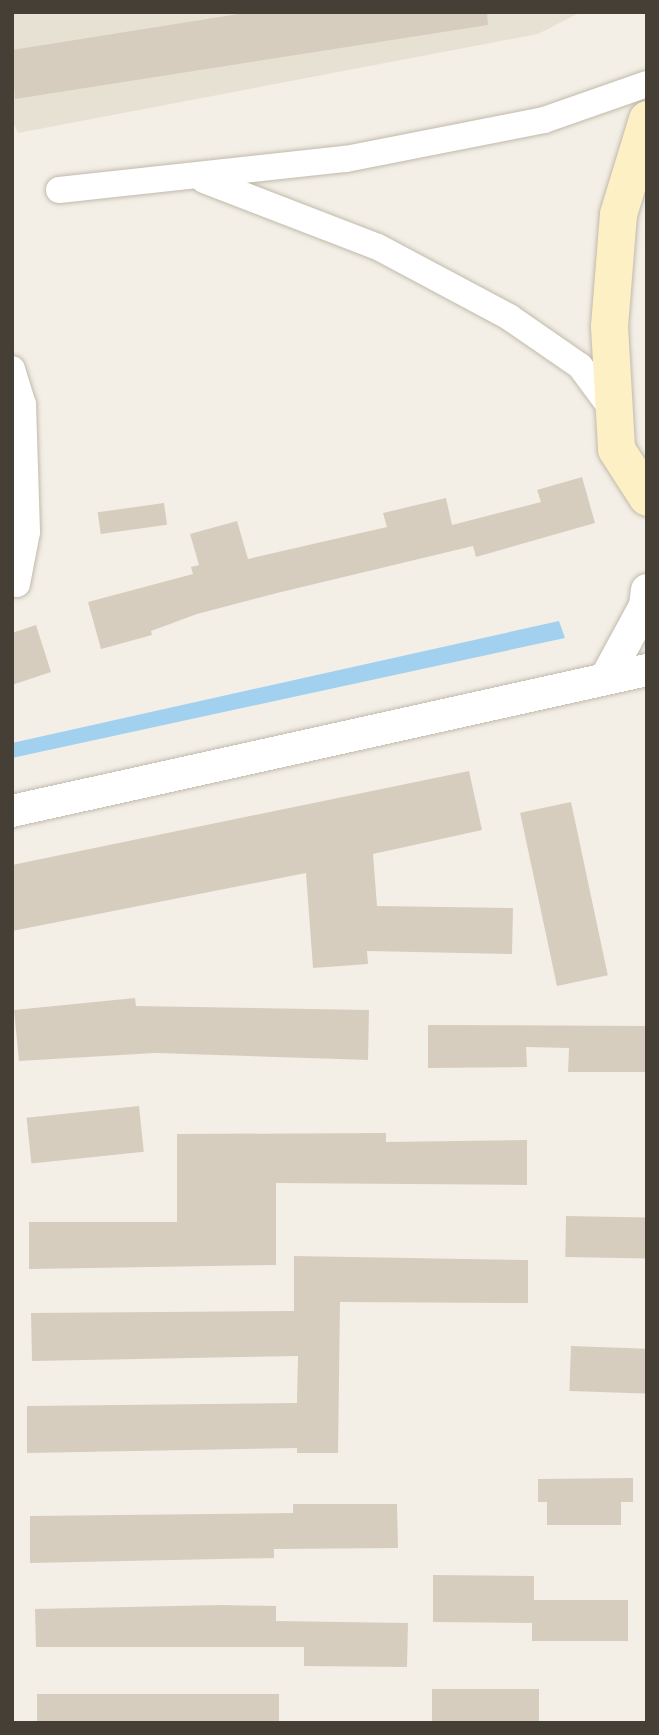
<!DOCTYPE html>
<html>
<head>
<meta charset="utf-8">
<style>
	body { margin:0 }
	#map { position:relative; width:659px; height:1735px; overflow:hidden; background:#f3efe6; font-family:"Space Grotesk",sans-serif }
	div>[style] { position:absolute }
	.residential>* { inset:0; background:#e7e1d4 }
	.water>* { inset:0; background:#a2d1ef }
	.building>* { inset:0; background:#d7cdbe; transform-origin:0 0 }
	.roads { filter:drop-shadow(0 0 2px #c1b9ac) drop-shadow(0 0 2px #c1b9ac) }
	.minor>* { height:26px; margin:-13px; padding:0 13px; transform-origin:13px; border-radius:13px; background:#fff }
	.tertiary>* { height:32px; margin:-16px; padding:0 16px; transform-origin:16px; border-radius:16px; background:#fff }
	.secondary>* { height:37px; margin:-18.5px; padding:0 18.5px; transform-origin:18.5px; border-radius:18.5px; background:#fef0c5 }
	span { translate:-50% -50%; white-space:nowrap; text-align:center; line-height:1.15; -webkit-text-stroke:6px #fff; paint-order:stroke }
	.frame { position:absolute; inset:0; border:14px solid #463f35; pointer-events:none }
</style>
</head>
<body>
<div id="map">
	<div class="residential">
		<i style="clip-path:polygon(12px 12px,581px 12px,538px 34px,18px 133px,12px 120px)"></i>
	</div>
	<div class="water">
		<i style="clip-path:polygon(559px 621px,565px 638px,12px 758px,12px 743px)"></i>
	</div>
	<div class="building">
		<i style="clip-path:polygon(251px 12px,487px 12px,488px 25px,15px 99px,12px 50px)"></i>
		<i style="clip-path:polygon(582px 477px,595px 523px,476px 557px,473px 546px,277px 593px,197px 614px,151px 631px,152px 635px,101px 649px,88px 602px,193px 574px,191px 567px,199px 565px,190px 534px,237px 521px,248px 559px,387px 527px,383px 513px,446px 498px,452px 525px,541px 502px,537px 490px)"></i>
		<i style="left:164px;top:503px;width:22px;height:67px;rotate:82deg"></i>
		<i style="clip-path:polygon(36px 625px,51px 672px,12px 685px,12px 633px)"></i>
		<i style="clip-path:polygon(469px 771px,482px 830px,373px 854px,377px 906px,513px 908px,512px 954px,367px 951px,368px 964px,313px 968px,306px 873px,12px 931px,12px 865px)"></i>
		<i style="left:571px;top:802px;width:177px;height:52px;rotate:78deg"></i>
		<i style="clip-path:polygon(135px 998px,136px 1006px,369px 1010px,368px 1060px,155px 1053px,19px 1061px,14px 1010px)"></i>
		<i style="clip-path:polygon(428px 1025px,647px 1026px,645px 1072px,568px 1072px,569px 1048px,526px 1047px,527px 1067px,428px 1068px)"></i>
		<i style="left:139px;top:1106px;width:46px;height:113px;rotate:84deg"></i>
		<i style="clip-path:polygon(386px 1133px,386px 1142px,527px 1140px,527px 1185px,276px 1183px,276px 1265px,29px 1269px,29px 1222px,177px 1222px,177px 1134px)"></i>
		<i style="left:566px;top:1216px;width:81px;height:41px;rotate:1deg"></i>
		<i style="clip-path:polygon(294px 1256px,528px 1260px,528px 1303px,340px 1302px,338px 1453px,297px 1453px,297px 1448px,27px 1453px,27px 1406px,297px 1403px,298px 1356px,32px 1361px,31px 1313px,294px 1311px)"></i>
		<i style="left:571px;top:1346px;width:76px;height:45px;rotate:2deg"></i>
		<i style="clip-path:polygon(633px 1478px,633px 1502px,621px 1502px,621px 1525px,547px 1525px,547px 1502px,538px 1502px,538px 1479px)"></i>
		<i style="clip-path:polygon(293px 1504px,397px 1504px,398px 1548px,274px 1549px,274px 1558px,30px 1563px,30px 1516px,293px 1513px)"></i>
		<i style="clip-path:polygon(433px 1575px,534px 1576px,534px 1600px,628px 1600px,628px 1641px,532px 1641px,532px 1623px,433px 1622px)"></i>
		<i style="clip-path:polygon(221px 1605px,276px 1606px,276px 1621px,408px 1623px,407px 1667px,304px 1666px,304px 1647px,36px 1647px,35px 1609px)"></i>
		<i style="left:539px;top:1689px;width:34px;height:107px;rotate:90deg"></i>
		<i style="left:37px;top:1694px;width:242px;height:29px"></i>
	</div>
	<div class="roads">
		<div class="minor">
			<i style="left:204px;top:180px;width:186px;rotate:21.1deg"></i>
			<i style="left:378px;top:247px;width:149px;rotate:28.1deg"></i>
			<i style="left:509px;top:317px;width:86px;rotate:34.6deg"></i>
			<i style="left:580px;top:366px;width:57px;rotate:53.5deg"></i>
			<i style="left:59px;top:190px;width:289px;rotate:-6.2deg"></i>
			<i style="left:346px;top:159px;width:202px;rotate:-11.1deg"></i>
			<i style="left:544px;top:120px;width:109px;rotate:-19.3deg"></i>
			<i style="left:12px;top:369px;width:37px;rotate:73deg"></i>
			<i style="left:23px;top:404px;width:128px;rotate:88.2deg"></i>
			<i style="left:27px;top:532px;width:53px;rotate:100.9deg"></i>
		</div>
		<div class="tertiary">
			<i style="left:607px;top:676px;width:80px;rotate:-61.5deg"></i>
			<i style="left:645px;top:606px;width:16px;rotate:-83deg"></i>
			<i style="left:12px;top:811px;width:650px;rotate:-12.52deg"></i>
		</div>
		<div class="secondary">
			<i style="left:647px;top:119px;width:99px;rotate:107deg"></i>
			<i style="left:618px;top:214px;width:112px;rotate:94.6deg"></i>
			<i style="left:609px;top:326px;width:123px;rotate:86.7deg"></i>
			<i style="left:616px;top:449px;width:57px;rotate:57.1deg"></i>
		</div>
	</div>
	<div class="frame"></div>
</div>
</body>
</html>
